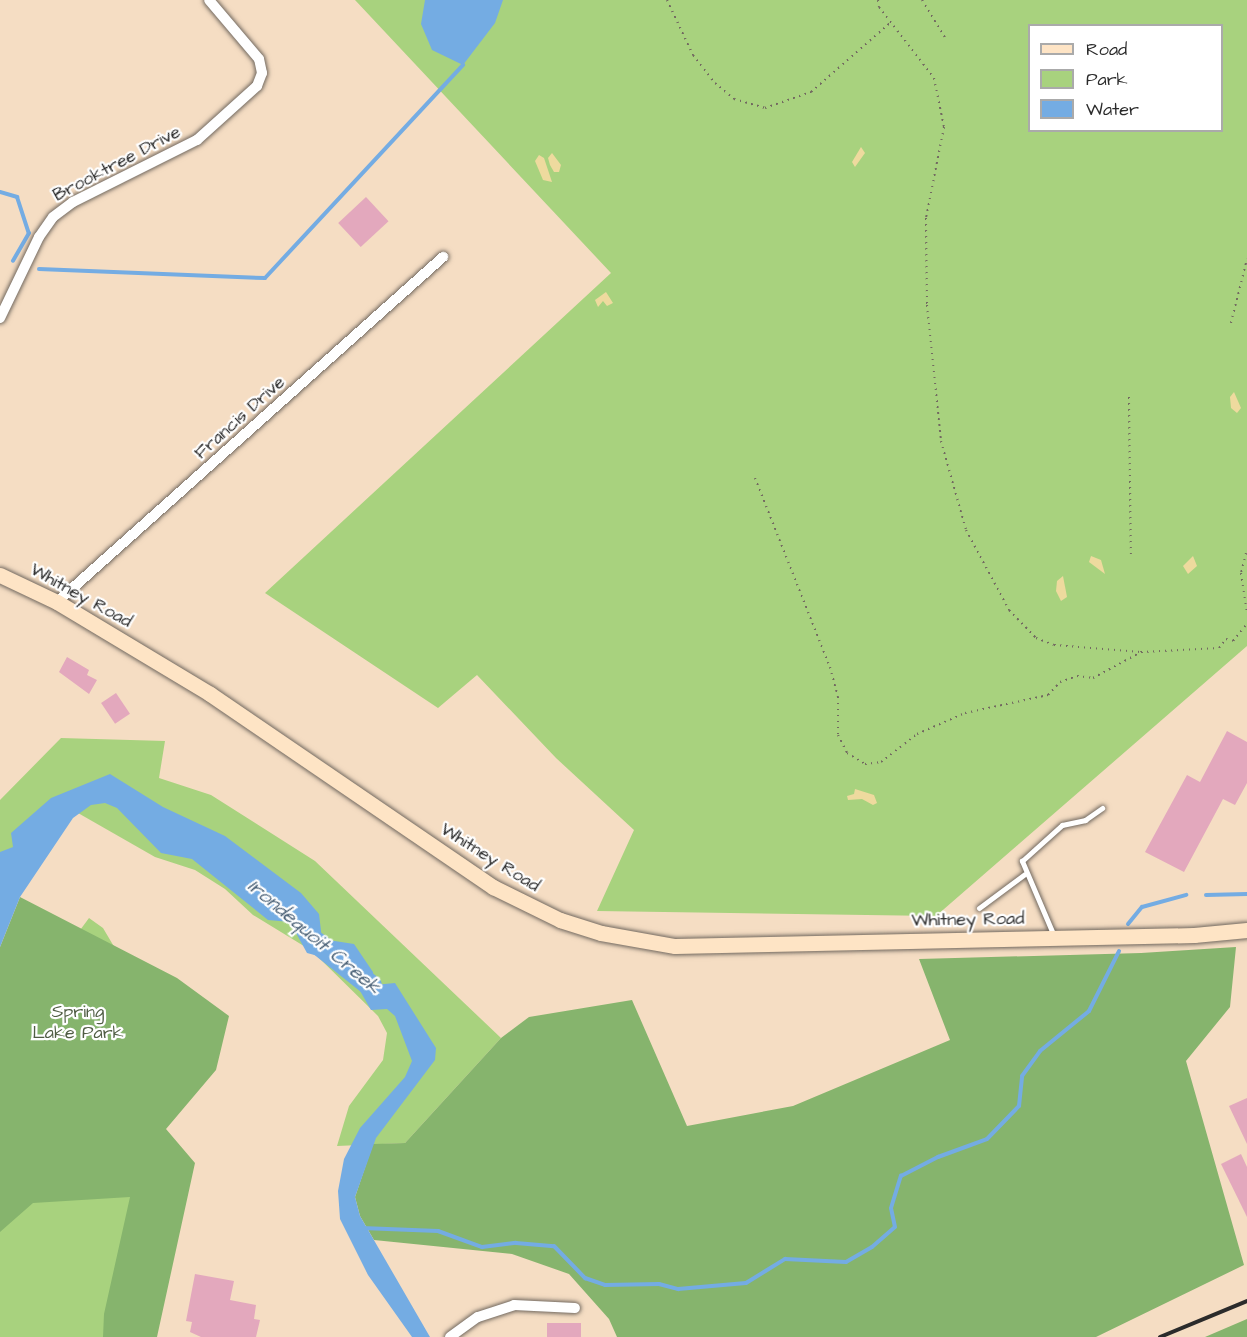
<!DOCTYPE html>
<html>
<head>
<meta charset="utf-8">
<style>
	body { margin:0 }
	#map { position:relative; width:1247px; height:1337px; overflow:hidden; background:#f5ddc3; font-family:"Architects Daughter",sans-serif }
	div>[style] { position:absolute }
	.green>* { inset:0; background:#a8d27e }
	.forest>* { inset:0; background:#86b46d }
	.sand>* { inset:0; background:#eeda9e }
	.water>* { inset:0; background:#74ace3 }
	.stream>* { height:4px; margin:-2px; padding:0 2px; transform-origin:2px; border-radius:2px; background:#74ace3 }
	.river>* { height:22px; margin:-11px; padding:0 11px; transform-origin:11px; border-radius:11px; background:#74ace3 }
	.building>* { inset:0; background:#e3a8bd; transform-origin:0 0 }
	.path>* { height:2px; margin-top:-1px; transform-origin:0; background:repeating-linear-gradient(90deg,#726960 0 1.5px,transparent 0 6px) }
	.roads { filter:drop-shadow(0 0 2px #726960) drop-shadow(0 0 2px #726960) }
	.lane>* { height:5px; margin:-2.5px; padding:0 2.5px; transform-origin:2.5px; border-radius:2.5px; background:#fff }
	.street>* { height:10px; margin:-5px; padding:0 5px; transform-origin:5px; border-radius:5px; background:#fff }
	.secondary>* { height:15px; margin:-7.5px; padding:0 7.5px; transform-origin:7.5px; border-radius:7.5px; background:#fee4c5 }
	.rail>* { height:4px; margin:-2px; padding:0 2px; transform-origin:2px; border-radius:2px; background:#2b2b2b }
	span { translate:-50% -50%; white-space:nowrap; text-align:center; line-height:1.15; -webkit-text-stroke:4.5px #fff; paint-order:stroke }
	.street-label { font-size:18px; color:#2b2b2b }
	.park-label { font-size:18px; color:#505d44 }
	.water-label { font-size:20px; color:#485f75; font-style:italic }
	.legend { position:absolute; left:1028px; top:24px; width:195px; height:108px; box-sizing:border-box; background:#fff; border:2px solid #aaa; margin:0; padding:8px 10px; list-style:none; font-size:18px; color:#2b2b2b }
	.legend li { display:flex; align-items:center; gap:12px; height:30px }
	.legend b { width:30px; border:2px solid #aaa }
</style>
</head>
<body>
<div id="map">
	<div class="green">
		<i style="clip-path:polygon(evenodd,355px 0,1247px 0,1247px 646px,936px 916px,597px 911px,634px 830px,556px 758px,477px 675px,438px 708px,265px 593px,611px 273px,355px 0,1030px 26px,1222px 26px,1222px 130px,1030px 130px,1030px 26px)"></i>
		<i style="clip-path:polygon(61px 738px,165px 741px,159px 778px,211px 795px,315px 861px,501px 1038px,405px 1143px,337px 1146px,349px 1106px,383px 1060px,387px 1033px,378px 1016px,312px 951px,253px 915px,225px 889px,195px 870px,155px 857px,78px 813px,64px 813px,0 902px,0 800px)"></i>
		<i style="clip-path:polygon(89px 918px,103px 928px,119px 955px,151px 1190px,129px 1337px,0 1337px,0 968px,75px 937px)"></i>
	</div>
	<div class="forest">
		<i style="clip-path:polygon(20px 897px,177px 978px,229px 1016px,216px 1070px,166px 1129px,195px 1163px,157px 1337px,103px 1337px,104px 1314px,130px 1197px,33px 1203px,0 1232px,0 947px)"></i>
		<i style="clip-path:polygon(1236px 947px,1230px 1007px,1186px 1061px,1244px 1265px,1096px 1337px,617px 1337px,609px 1319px,569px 1274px,512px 1254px,374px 1240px,360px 1216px,355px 1197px,373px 1144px,405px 1143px,501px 1038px,529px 1017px,632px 1000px,687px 1126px,793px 1106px,950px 1040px,919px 959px,1141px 953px)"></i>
		<i style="clip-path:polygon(1247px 1319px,1247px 1337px,1205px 1337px)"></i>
	</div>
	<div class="sand">
		<i style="clip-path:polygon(861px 147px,865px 153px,855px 167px,852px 162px)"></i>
		<i style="clip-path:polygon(552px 153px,561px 165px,559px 172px,554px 172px,550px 165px,548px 158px)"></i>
		<i style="clip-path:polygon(539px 155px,544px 158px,552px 182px,543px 180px,535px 161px)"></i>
		<i style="clip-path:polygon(606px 292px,613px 303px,607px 306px,603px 301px,598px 307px,595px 300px)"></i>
		<i style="clip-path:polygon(1234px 392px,1241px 408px,1237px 413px,1231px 408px,1230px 397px)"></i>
		<i style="clip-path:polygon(1091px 556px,1101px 560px,1105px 574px,1089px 562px)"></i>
		<i style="clip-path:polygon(1193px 556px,1197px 566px,1188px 574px,1183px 566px)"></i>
		<i style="clip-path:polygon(1063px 576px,1067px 597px,1061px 601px,1056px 591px,1057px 581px)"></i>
		<i style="clip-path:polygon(855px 789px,874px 795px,877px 803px,873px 805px,862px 799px,848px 800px,847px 796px,854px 794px)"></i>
	</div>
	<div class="water">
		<i style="clip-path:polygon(425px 0,503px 0,495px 23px,463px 65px,432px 50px,421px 24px)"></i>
		<i style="clip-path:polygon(110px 774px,163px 807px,225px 836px,301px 893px,319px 914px,322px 939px,354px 944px,373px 972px,374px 985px,395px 983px,436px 1048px,435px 1060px,376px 1138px,355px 1197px,360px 1216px,430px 1337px,412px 1337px,368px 1275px,340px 1219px,338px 1191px,344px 1159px,360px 1128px,405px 1077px,412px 1061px,395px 1016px,387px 1009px,371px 1010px,344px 963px,307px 953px,290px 922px,268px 920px,192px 859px,161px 853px,117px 808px,105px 803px,91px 805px,73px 818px,20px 897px,0 947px,0 852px,13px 847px,11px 833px,51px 798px)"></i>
	</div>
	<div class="stream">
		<i style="left:0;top:192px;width:18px;rotate:16deg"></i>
		<i style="left:17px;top:197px;width:38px;rotate:72deg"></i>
		<i style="left:29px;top:233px;width:32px;rotate:120deg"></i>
		<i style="left:39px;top:269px;width:226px;rotate:2.3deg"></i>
		<i style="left:265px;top:278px;width:291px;rotate:-47.1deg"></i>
		<i style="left:1206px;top:895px;width:41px;rotate:-1.4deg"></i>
		<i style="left:1128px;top:924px;width:22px;rotate:-51deg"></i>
		<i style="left:1142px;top:907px;width:46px;rotate:-15.3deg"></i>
		<i style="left:362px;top:1228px;width:76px;rotate:2.3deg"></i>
		<i style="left:438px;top:1231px;width:47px;rotate:20deg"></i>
		<i style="left:482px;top:1247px;width:34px;rotate:-7deg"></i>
		<i style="left:516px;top:1243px;width:38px;rotate:5deg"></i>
		<i style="left:554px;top:1246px;width:45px;rotate:45.9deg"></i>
		<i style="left:585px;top:1278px;width:21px;rotate:19deg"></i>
		<i style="left:605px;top:1285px;width:54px;rotate:-1.1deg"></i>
		<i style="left:659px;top:1284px;width:20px;rotate:15deg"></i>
		<i style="left:678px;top:1289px;width:68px;rotate:-5deg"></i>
		<i style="left:746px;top:1283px;width:46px;rotate:-31.6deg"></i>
		<i style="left:785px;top:1259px;width:61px;rotate:2.8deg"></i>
		<i style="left:846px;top:1262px;width:30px;rotate:-30deg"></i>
		<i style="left:872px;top:1247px;width:30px;rotate:-41deg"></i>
		<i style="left:895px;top:1227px;width:19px;rotate:-102deg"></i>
		<i style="left:891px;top:1208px;width:34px;rotate:-73deg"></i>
		<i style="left:901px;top:1176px;width:42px;rotate:-27.2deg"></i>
		<i style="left:938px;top:1157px;width:52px;rotate:-20.2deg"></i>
		<i style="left:987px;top:1139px;width:46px;rotate:-45.9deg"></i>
		<i style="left:1019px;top:1106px;width:30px;rotate:-84deg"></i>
		<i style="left:1022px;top:1076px;width:31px;rotate:-54deg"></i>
		<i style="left:1040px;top:1051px;width:63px;rotate:-39.2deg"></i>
		<i style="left:1089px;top:1011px;width:67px;rotate:-63.4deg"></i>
	</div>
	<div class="river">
		<i style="left:317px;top:943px;width:69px;rotate:38.5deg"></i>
	</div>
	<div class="building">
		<i style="left:366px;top:197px;width:33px;height:38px;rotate:47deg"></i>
		<i style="clip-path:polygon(67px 657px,89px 670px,87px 675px,97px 680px,89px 694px,59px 672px)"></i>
		<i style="left:116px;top:693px;width:25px;height:18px;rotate:56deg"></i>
		<i style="clip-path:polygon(1227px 731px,1247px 742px,1247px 783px,1235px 805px,1223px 799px,1184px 872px,1145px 852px,1187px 775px,1200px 782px)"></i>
		<i style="clip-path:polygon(1247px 1098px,1247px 1144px,1229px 1106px)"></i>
		<i style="clip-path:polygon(1241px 1154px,1247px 1167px,1247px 1217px,1221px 1164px)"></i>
		<i style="clip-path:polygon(195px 1274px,234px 1281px,230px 1300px,256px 1305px,254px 1319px,260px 1320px,256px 1337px,201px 1337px,190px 1332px,192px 1322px,186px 1321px)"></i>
		<i style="left:547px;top:1323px;width:34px;height:14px"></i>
	</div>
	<div class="path">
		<i style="left:667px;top:0;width:61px;rotate:64.7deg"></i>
		<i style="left:693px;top:55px;width:36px;rotate:52deg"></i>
		<i style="left:715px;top:83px;width:25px;rotate:40deg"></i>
		<i style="left:734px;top:99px;width:32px;rotate:16deg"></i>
		<i style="left:765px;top:108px;width:49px;rotate:-19.2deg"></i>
		<i style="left:811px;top:92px;width:106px;rotate:-41.2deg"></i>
		<i style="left:878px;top:0;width:7px;rotate:82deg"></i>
		<i style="left:879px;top:7px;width:90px;rotate:52.2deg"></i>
		<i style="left:934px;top:78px;width:50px;rotate:78.5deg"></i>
		<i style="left:944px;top:127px;width:93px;rotate:101.2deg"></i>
		<i style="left:926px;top:218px;width:87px;rotate:89.3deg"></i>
		<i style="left:927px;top:305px;width:137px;rotate:84.1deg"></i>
		<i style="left:941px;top:441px;width:92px;rotate:74.3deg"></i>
		<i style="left:966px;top:530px;width:91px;rotate:61.7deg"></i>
		<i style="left:1009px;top:610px;width:39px;rotate:46deg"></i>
		<i style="left:1036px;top:638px;width:19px;rotate:21deg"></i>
		<i style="left:1054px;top:645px;width:87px;rotate:4.6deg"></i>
		<i style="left:1141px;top:652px;width:78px;rotate:-2.9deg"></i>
		<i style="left:1219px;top:648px;width:11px;rotate:-52deg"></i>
		<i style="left:1226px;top:639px;width:7px;rotate:16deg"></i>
		<i style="left:1233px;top:641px;width:22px;rotate:-51deg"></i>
		<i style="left:922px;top:0;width:46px;rotate:58.4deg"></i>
		<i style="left:1231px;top:323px;width:66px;rotate:-76deg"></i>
		<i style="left:1129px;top:397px;width:157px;rotate:89.3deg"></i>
		<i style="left:755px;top:478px;width:203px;rotate:68.4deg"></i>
		<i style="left:830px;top:667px;width:31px;rotate:75deg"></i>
		<i style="left:838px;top:697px;width:38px;rotate:90deg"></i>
		<i style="left:838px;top:735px;width:20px;rotate:63deg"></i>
		<i style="left:847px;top:753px;width:21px;rotate:31deg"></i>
		<i style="left:865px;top:764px;width:16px;rotate:-7deg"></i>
		<i style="left:881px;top:762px;width:46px;rotate:-37.9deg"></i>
		<i style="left:917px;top:734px;width:52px;rotate:-23.6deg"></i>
		<i style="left:965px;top:713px;width:85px;rotate:-12.2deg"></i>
		<i style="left:1048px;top:695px;width:18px;rotate:-47deg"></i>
		<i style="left:1060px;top:682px;width:18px;rotate:-19deg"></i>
		<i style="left:1077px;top:676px;width:16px;rotate:7deg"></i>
		<i style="left:1093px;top:678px;width:55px;rotate:-28.4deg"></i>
		<i style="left:1246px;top:553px;width:21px;rotate:104deg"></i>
		<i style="left:1241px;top:573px;width:40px;rotate:81.5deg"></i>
	</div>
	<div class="roads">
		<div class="lane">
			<i style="left:979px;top:908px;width:57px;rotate:-36.5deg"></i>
			<i style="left:1054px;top:936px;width:82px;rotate:-113.1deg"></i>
			<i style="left:1022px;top:861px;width:54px;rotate:-42deg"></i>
			<i style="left:1062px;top:825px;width:24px;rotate:-12deg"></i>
			<i style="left:1085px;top:820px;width:21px;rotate:-35deg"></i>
		</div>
		<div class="street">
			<i style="left:0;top:318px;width:90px;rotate:-64.3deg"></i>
			<i style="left:39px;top:237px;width:24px;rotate:-55deg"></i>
			<i style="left:53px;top:217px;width:25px;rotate:-37deg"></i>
			<i style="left:73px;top:202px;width:139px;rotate:-26.6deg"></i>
			<i style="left:197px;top:140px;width:81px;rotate:-42deg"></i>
			<i style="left:257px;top:86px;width:14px;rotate:-69deg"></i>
			<i style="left:262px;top:73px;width:14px;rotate:-102deg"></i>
			<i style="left:259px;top:59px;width:77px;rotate:-130.3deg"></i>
			<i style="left:57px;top:602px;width:518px;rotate:-41.79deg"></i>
			<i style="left:450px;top:1337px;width:34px;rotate:-36deg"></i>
			<i style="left:478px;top:1317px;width:38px;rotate:-18deg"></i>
			<i style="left:514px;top:1305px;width:61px;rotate:2.8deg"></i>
		</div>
		<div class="secondary">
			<i style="left:0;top:575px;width:63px;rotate:25.3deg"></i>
			<i style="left:57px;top:602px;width:179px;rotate:31deg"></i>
			<i style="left:210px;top:694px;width:343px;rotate:34.3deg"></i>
			<i style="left:493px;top:887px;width:75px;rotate:26.2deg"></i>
			<i style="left:560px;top:920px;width:43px;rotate:17.6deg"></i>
			<i style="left:601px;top:933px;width:75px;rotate:10deg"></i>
			<i style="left:675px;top:946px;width:519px;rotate:-1.21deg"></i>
			<i style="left:1194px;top:935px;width:53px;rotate:-5.4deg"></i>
		</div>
	</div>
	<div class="rail">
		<i style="left:1160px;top:1337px;width:94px;rotate:-22.5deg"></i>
	</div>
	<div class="street-label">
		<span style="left:117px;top:164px;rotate:-28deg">Brooktree Drive</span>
		<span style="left:240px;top:418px;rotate:-42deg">Francis Drive</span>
		<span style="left:81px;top:596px;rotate:29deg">Whitney Road</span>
		<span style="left:490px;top:858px;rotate:32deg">Whitney Road</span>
		<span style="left:968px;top:920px;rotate:-1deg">Whitney Road</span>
	</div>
	<div class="park-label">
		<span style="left:78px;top:1023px">Spring<br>Lake Park</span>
	</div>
	<div class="water-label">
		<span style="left:314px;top:937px;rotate:40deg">Irondequoit Creek</span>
	</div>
	<ul class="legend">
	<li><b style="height:8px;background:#fee4c5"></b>Road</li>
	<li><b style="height:16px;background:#a8d27e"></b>Park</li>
	<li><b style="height:16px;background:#74ace3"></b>Water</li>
	</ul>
</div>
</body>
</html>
